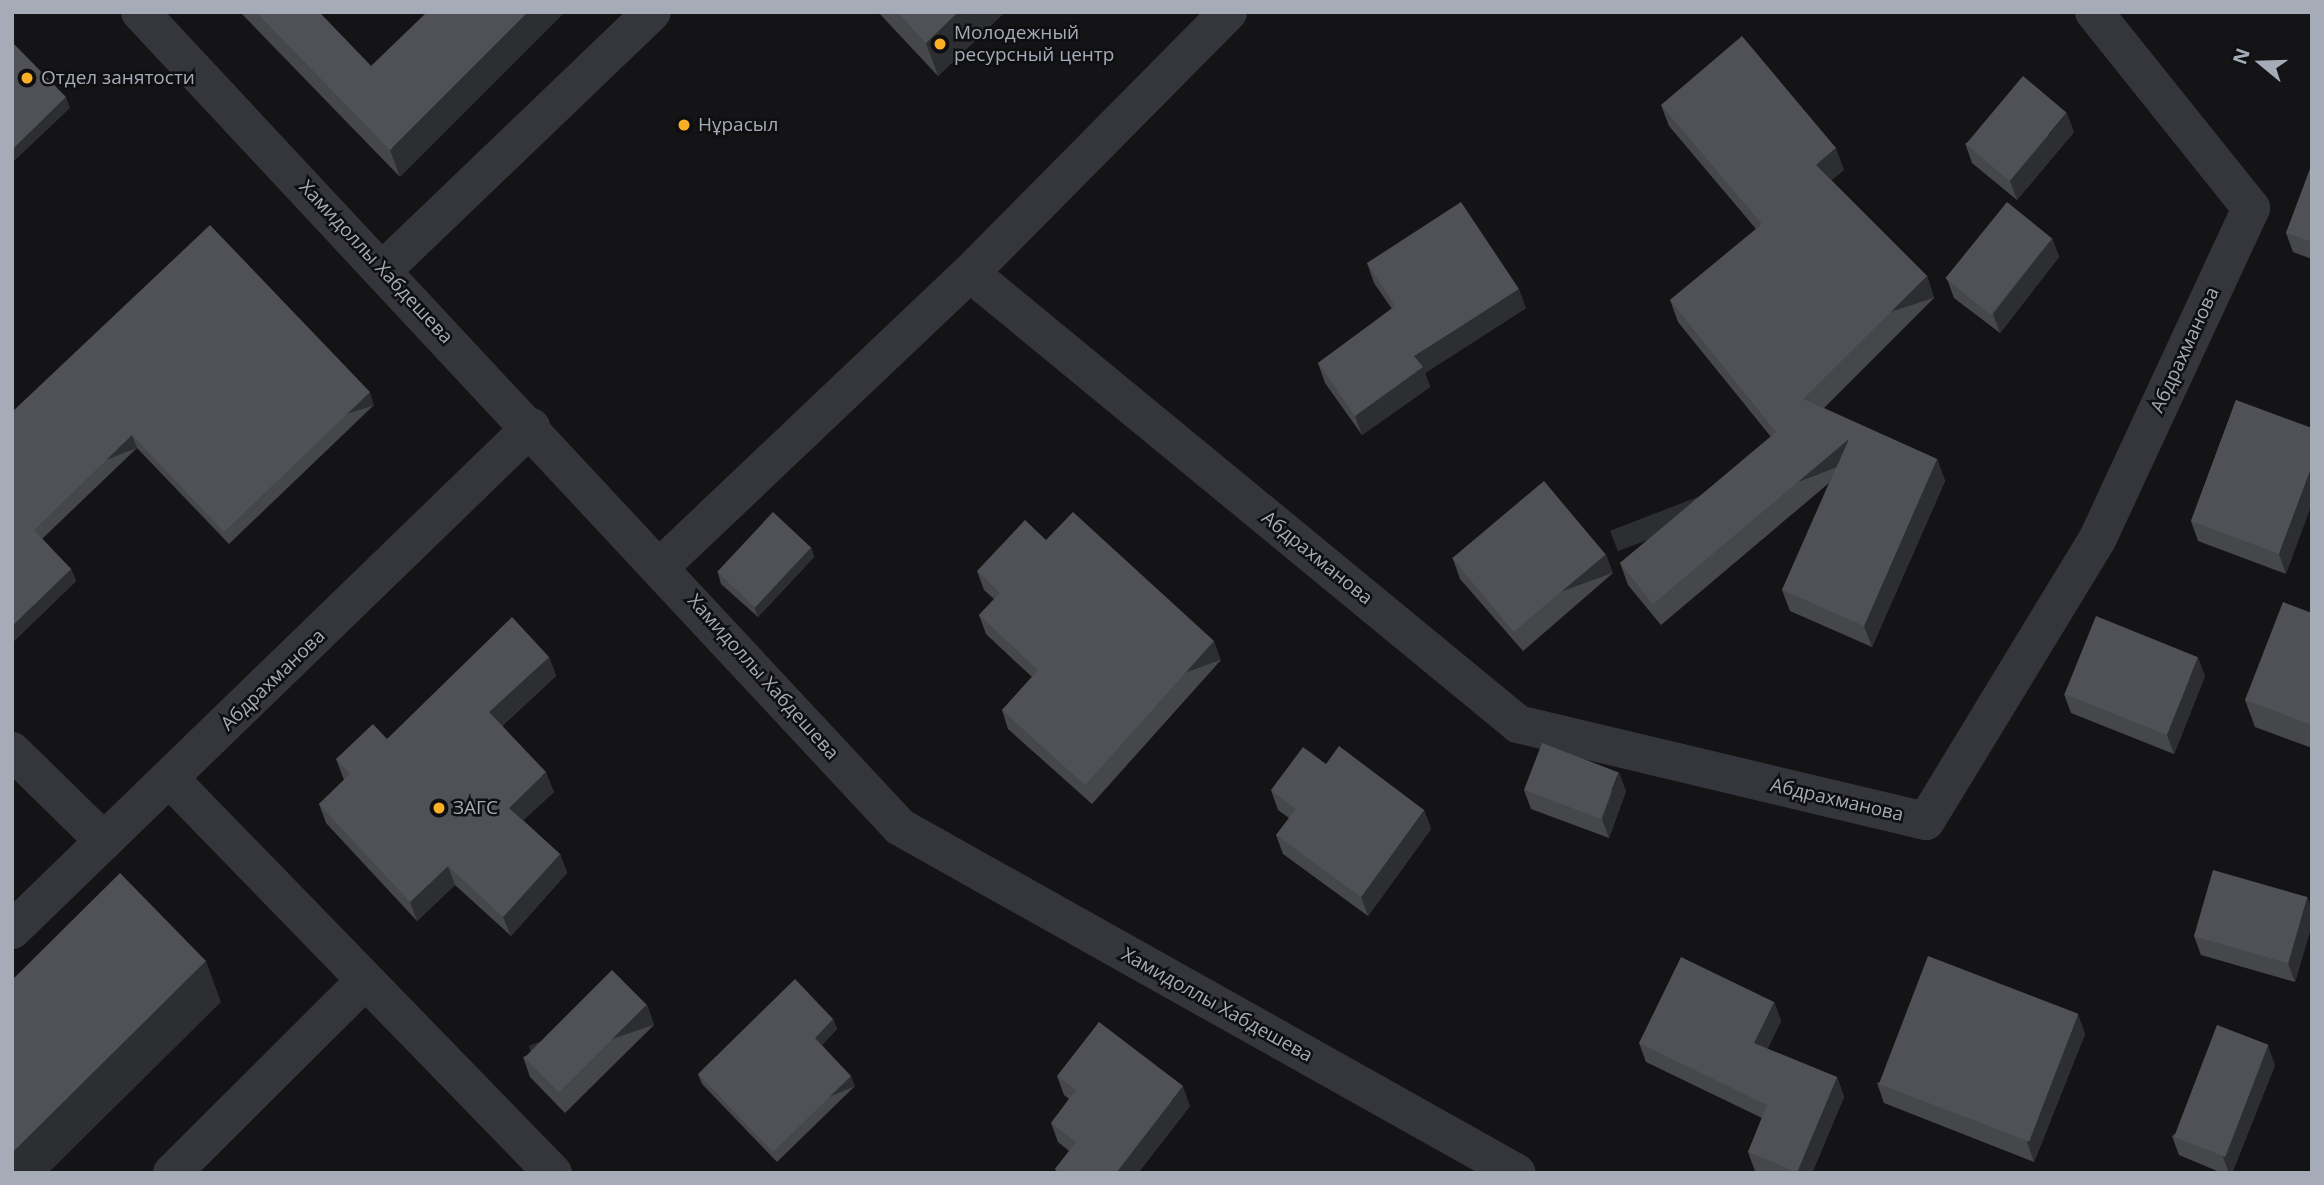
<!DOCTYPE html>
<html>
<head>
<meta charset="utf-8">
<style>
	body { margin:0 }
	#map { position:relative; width:2324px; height:1185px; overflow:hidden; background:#141416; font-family:"Open Sans",sans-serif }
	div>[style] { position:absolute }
	.minor>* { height:38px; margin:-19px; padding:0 19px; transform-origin:19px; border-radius:19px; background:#35363c }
	.wall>* { inset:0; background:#45474b }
	.shaded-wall>* { inset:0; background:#2d2e31; transform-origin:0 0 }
	.building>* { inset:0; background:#505157; transform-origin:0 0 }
	.dots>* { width:19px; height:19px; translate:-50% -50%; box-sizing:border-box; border:4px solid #0f0f11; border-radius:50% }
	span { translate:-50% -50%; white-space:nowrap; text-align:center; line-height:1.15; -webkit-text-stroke:5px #0f0f11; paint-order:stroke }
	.poi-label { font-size:19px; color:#a5abb7 }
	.left { translate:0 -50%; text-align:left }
	.street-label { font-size:19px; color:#a5abb7 }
	.frame { position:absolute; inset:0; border:14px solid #a5abb7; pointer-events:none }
	.north { position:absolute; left:2226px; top:28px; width:70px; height:70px; -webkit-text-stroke:5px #0f0f11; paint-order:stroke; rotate:289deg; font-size:19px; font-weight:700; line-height:28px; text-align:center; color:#a5abb7 }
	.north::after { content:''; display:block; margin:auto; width:24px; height:32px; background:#a5abb7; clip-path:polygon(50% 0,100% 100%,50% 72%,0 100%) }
</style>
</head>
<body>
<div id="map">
	<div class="minor">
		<i style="left:140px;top:12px;width:1114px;rotate:47deg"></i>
		<i style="left:900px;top:827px;width:707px;rotate:29.28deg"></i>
		<i style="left:384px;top:269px;width:371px;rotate:-43.8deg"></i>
		<i style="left:970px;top:273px;width:710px;rotate:39.45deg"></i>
		<i style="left:1518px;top:724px;width:419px;rotate:13.4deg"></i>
		<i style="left:1926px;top:821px;width:329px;rotate:-58.7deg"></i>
		<i style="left:2097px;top:540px;width:366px;rotate:-65.1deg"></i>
		<i style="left:2251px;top:208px;width:251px;rotate:-128.7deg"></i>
		<i style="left:661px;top:566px;width:426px;rotate:-43.5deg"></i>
		<i style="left:970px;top:273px;width:367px;rotate:-45.3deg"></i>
		<i style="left:12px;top:751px;width:129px;rotate:44.4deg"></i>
		<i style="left:171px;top:780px;width:548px;rotate:45.81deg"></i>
		<i style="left:12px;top:930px;width:723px;rotate:-44.1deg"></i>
		<i style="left:172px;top:1173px;width:272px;rotate:-44.9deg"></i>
	</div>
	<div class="wall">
		<i style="clip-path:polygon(240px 12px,319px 12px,371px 66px,400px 177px)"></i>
		<i style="clip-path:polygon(878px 12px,1005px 12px,938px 76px)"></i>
		<i style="clip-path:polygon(1661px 105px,1844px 170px,1831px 180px,1927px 276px,1934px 298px,1824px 408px,1937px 459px,1945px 481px,1872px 647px,1790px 611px,1782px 590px,1829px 483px,1661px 625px,1628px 585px,1620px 563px,1771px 437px,1678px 322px,1670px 300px,1756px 229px,1669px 126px)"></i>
		<i style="clip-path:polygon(2074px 132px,2017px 200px,1972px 163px,1965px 143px)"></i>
		<i style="clip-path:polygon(2312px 166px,2312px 259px,2293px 252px,2286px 233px)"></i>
		<i style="clip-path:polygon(2052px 238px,2059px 257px,2000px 333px,1954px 298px,1947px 279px)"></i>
		<i style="clip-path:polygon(1367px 263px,1526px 308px,1425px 373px,1430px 387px,1362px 435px,1325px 383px,1318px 363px,1392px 309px,1374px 283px)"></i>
		<i style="clip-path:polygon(2236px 400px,2286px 574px,2198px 541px,2191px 521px)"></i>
		<i style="clip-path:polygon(374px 405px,229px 544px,137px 448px,42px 539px,71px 569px,76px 581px,12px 643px,12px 412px)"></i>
		<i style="clip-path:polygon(1046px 540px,1221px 660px,1092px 804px,1008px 729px,1002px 710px,1032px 677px,986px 634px,979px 615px,994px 599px,984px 590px,977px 571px)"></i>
		<i style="clip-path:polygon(811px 547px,814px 557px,758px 617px,721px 584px,718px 573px)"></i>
		<i style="clip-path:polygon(1453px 559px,1613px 573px,1523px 651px,1460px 579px)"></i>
		<i style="clip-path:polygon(2312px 613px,2312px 748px,2255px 727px,2245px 700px)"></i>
		<i style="clip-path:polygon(549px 657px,556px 676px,502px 726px,554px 792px,523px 820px,560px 854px,567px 873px,511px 936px,455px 885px,417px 921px,326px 823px,319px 804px,344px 780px,336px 759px,387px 739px)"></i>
		<i style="clip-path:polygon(2205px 676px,2174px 754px,2071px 713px,2064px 694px)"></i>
		<i style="clip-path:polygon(1326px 764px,1424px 810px,1431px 829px,1368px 916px,1283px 854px,1276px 835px,1289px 818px,1278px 810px,1271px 790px)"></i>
		<i style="clip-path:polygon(1524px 790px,1626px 791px,1609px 838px,1531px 809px)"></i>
		<i style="clip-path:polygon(2307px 897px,2312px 910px,2312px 924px,2295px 982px,2201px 955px,2194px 936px)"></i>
		<i style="clip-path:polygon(1774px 1002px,1781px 1021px,1767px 1049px,1837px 1077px,1844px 1097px,1812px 1173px,1758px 1173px,1755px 1171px,1748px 1152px,1762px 1118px,1646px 1062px,1639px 1043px)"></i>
		<i style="clip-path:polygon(647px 1005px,654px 1025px,565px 1113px,530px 1077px,523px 1057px)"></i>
		<i style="clip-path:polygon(2078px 1015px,2085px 1034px,2034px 1162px,1884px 1103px,1877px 1083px)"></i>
		<i style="clip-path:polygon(833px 1019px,837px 1029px,822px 1045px,855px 1086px,777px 1162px,702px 1084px,698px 1074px)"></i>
		<i style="clip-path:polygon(2275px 1065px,2232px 1173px,2222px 1173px,2179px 1155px,2172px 1136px)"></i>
		<i style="clip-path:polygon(1057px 1076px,1190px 1106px,1138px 1173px,1057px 1173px,1055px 1169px,1069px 1151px,1058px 1142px,1051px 1123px,1069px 1099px,1064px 1095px)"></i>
	</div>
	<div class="shaded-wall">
		<i style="clip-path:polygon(528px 12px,565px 12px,400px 177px,390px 150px)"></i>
		<i style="clip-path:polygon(958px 12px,1005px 12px,938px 76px,926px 43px)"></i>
		<i style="clip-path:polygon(66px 97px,70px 108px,12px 163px,12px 150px)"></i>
		<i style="clip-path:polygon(2067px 113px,2074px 132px,2017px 200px,2010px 181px)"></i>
		<i style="clip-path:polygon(1836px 148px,1844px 170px,1824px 186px,1816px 165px)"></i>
		<i style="clip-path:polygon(2052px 238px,2059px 257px,2000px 333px,1993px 314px)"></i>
		<i style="left:1927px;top:276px;width:23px;height:175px;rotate:72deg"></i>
		<i style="clip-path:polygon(1519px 289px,1526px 308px,1425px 373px,1430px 387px,1362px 435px,1355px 416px,1414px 356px)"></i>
		<i style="left:370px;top:392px;width:14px;height:202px;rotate:73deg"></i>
		<i style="left:132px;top:435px;width:14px;height:136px;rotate:69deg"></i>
		<i style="left:1849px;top:439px;width:22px;height:256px;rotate:69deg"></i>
		<i style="clip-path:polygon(1937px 459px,1945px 481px,1872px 647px,1864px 626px)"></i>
		<i style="clip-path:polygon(2312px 466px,2312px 504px,2286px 574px,2279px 554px)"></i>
		<i style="clip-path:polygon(811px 547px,814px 557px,758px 617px,754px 607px)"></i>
		<i style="left:1606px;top:554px;width:20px;height:119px;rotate:70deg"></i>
		<i style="clip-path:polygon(71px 569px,76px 581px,12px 643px,12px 626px)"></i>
		<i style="left:1214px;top:641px;width:20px;height:193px;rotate:70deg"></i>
		<i style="clip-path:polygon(549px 657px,556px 676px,496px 731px,489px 712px)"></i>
		<i style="clip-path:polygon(2198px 657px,2205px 676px,2174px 754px,2167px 735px)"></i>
		<i style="clip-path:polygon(546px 772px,554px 792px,516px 827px,509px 808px)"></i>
		<i style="clip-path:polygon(1619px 772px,1626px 791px,1609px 838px,1602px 819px)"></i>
		<i style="clip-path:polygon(1424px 810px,1431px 829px,1368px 916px,1361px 897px)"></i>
		<i style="clip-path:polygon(560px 854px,567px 873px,511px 936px,503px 917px)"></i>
		<i style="clip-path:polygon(448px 866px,455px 885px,417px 921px,410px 902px)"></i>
		<i style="clip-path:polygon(2307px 897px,2312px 910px,2312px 924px,2295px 982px,2288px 963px)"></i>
		<i style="clip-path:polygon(206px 961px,221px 1002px,48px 1173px,12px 1173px,12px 1153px)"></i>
		<i style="clip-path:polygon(1774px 1002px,1781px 1021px,1761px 1063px,1754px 1043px)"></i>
		<i style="left:647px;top:1005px;width:21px;height:125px;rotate:71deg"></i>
		<i style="clip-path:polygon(2078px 1015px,2085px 1034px,2034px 1162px,2027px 1142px)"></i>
		<i style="clip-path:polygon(833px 1019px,837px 1029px,819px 1048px,815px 1038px)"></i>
		<i style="clip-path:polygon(2268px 1045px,2275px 1065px,2232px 1173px,2229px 1173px,2223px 1157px)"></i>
		<i style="left:851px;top:1076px;width:11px;height:109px;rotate:68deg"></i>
		<i style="clip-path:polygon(1837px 1077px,1844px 1097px,1812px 1173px,1797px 1173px)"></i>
		<i style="clip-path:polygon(1183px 1086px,1190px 1106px,1138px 1173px,1116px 1173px)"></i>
	</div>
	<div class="building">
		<i style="clip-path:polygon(256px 12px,319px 12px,371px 66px,427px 12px,528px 12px,390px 150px)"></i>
		<i style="clip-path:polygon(897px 12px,958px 12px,926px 43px)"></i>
		<i style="clip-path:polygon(1742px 36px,1836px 148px,1816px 165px,1927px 276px,1803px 399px,1937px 459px,1864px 626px,1782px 590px,1849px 439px,1653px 604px,1620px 563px,1776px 432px,1670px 300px,1762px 224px,1661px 105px)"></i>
		<i style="clip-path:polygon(12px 42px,66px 97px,12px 150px)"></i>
		<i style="left:2023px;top:76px;width:57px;height:89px;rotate:40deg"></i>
		<i style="clip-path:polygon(2311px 166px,2312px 166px,2312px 242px,2286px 233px)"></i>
		<i style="clip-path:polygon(1461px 202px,1519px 289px,1414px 356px,1423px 367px,1355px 416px,1318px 363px,1395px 306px,1367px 263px)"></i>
		<i style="left:2007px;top:202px;width:58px;height:98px;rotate:39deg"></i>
		<i style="clip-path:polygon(210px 225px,370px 392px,224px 532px,132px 435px,34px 530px,71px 569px,12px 626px,12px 412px)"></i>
		<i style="clip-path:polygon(2236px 400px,2312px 428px,2312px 466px,2279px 554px,2191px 521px)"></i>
		<i style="left:1544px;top:481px;width:96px;height:120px;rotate:50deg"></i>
		<i style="left:773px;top:512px;width:52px;height:82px;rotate:43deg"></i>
		<i style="clip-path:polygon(1073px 512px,1214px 641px,1085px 785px,1002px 710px,1038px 670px,979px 615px,1000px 593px,977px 571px,1025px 520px,1046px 540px)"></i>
		<i style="clip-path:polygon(2283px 602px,2312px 613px,2312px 725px,2245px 700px)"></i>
		<i style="left:2096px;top:616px;width:110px;height:84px;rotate:22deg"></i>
		<i style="clip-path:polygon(512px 617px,549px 657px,489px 712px,546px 772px,509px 808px,560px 854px,503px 917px,448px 866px,410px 902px,319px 804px,350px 774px,336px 759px,373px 724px,387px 739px)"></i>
		<i style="left:1542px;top:743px;width:82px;height:50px;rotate:21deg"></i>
		<i style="clip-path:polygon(1339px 746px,1424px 810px,1361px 897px,1276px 835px,1296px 809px,1271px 790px,1303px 747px,1326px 764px)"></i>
		<i style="left:2213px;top:870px;width:98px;height:69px;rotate:16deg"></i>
		<i style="clip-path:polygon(120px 873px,206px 961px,12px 1153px,12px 980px)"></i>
		<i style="left:1928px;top:956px;width:161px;height:137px;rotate:21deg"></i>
		<i style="clip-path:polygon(1681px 957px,1774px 1002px,1754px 1043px,1837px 1077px,1797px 1172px,1748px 1152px,1767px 1105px,1639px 1043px)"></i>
		<i style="left:612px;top:970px;width:49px;height:124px;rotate:45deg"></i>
		<i style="clip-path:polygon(795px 979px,833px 1019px,815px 1038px,851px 1076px,773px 1152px,698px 1074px)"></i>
		<i style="clip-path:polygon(1099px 1022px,1183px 1086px,1116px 1173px,1060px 1173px,1055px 1169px,1076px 1142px,1051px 1123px,1076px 1090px,1057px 1076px)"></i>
		<i style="left:2217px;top:1025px;width:55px;height:120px;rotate:21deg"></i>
	</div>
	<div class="dots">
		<i style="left:940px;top:44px;background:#fbaf27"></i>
		<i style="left:27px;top:78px;background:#fbaf27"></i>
		<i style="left:684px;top:125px;background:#fbaf27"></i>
		<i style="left:439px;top:808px;background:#fbaf27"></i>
	</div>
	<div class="poi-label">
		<span class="left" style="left:954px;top:44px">Молодежный<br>ресурсный центр</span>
		<span class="left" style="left:41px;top:78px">Отдел занятости</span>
		<span class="left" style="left:698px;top:125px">Нұрасыл</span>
		<span class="left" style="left:453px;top:808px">ЗАГС</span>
	</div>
	<div class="street-label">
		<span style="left:376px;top:262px;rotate:47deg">Хамидоллы Хабдешева</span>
		<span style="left:2185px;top:350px;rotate:-65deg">Абдрахманова</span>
		<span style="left:1317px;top:558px;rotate:39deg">Абдрахманова</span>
		<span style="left:763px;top:677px;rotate:48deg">Хамидоллы Хабдешева</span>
		<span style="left:273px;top:680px;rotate:-44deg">Абдрахманова</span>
		<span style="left:1837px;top:800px;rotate:13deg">Абдрахманова</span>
		<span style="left:1217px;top:1005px;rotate:29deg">Хамидоллы Хабдешева</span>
	</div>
	<div class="frame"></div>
	<div class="north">N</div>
</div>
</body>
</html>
